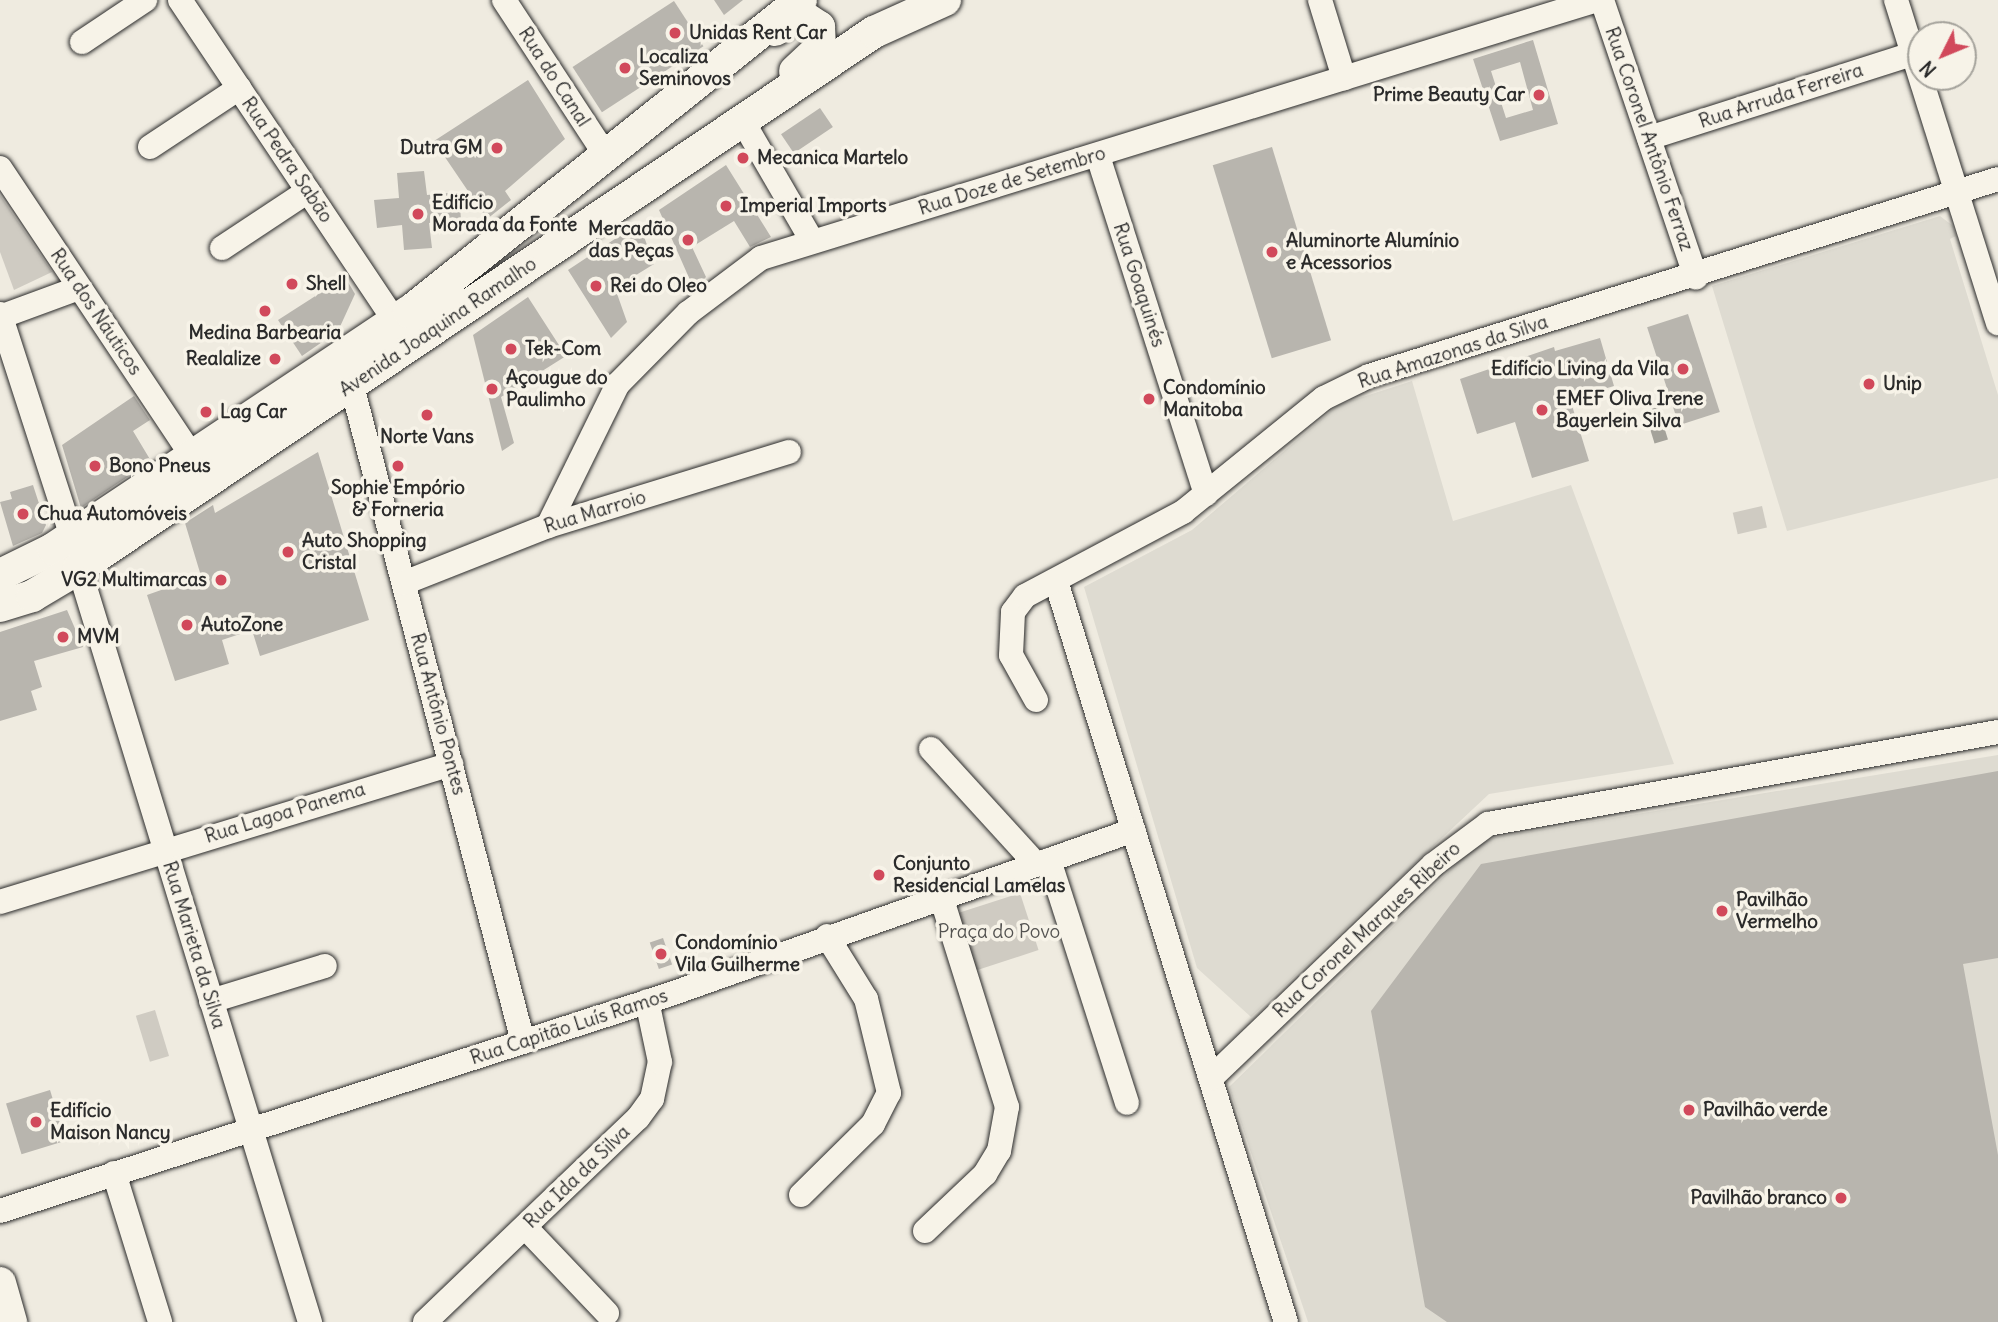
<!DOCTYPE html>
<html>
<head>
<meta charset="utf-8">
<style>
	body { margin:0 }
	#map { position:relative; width:1998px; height:1322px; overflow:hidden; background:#efebe0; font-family:Delius,sans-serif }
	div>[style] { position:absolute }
	.built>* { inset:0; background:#dedbd1 }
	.green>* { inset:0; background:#cfcbc2; transform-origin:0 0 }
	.water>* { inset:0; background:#a4a29a; transform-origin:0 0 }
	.building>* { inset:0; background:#b8b5ae; transform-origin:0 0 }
	.roads { filter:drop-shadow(0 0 2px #2b2b2b) drop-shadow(0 0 2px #2b2b2b) }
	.minor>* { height:24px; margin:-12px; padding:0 12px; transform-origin:12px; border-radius:12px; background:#f7f3e8 }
	.major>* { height:32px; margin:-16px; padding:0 16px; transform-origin:16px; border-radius:16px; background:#f7f3e8 }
	.dots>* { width:19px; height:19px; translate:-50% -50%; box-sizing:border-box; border:4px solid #f7f3e8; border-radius:50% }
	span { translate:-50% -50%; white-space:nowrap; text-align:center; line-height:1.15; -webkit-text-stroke:7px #f7f3e8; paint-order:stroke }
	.poi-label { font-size:19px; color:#2b2b2b; font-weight:700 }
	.left { translate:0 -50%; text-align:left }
	.right { translate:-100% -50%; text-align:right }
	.street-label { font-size:19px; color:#2b2b2b }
	.park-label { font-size:19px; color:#545351 }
	.north { position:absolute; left:1907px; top:21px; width:70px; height:70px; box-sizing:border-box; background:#f7f3e8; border:2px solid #a5a39c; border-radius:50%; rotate:227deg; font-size:19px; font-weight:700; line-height:28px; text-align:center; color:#2b2b2b }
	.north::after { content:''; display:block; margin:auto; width:24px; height:32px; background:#d1495b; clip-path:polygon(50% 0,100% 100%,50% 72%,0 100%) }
</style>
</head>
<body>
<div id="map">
	<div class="built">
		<i style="clip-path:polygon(1940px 216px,1953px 226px,1956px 236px,1950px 239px,1998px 395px,1998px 478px,1787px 531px,1712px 286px)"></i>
		<i style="clip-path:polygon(1412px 381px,1453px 521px,1571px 485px,1674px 764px,1489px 794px,1251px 1017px,1197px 968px,1084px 587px,1192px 530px,1338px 405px)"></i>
		<i style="clip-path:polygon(1998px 755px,1998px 1322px,1308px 1322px,1229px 1087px,1474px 847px,1496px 837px)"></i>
	</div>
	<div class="green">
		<i style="clip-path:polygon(0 195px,52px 272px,14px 290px,0 252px)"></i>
		<i style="left:1762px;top:506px;width:22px;height:30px;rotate:77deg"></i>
		<i style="left:1020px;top:893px;width:60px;height:65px;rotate:72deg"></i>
		<i style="left:155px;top:1010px;width:48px;height:20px;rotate:73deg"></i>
	</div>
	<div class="water">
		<i style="left:1658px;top:407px;width:34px;height:14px;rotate:73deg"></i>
	</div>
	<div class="building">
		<i style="clip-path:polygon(714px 0,743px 0,724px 15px)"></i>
		<i style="left:674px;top:1px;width:54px;height:121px;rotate:57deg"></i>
		<i style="clip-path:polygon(evenodd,1533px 40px,1558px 124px,1500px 141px,1473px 59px,1533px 40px,1520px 62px,1533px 110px,1506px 118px,1491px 71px,1520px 62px)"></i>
		<i style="clip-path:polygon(528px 80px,565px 139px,505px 191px,511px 200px,487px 219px,434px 141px)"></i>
		<i style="left:820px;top:108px;width:23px;height:47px;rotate:56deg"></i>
		<i style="left:1272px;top:147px;width:202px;height:62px;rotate:73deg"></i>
		<i style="clip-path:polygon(726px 165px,771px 237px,750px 247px,734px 221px,692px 247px,706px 277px,694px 289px,659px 210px)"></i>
		<i style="clip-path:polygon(424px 171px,427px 195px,459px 192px,461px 220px,429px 223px,432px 248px,404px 250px,402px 225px,377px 228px,374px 200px,399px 198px,397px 173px)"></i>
		<i style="clip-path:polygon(639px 223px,654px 264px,615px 288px,627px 322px,611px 338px,568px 270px)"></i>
		<i style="clip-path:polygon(345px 277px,355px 294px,338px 331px,302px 356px,278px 320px)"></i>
		<i style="clip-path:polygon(528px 297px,566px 356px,501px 397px,514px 443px,502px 451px,473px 335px)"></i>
		<i style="left:1688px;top:314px;width:103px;height:43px;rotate:72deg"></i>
		<i style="clip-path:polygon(1600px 338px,1614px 386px,1570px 399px,1589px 461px,1532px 478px,1515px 422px,1477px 434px,1460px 379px,1554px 347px,1555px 351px)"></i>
		<i style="clip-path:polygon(134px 396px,150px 420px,133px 431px,151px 461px,81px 508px,62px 445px)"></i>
		<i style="clip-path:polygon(318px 452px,369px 620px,260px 656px,252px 630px,222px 640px,229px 664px,175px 681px,147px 595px,201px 576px,185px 523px,213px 505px,215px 513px)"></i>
		<i style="clip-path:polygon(33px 485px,46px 525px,42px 533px,13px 546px,0 502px,12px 499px,10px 492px)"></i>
		<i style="clip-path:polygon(67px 610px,83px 647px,34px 661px,42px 687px,31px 691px,37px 710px,0 721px,0 632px)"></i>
		<i style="clip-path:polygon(1998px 771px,1998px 958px,1963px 964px,1998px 1155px,1998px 1322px,1447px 1322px,1425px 1307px,1371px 1011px,1481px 864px)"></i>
		<i style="left:663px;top:938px;width:28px;height:14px;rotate:71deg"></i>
		<i style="left:50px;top:1090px;width:53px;height:46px;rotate:73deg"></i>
	</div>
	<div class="roads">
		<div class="minor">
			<i style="left:180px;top:0;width:386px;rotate:56.2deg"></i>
			<i style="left:504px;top:0;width:183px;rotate:56.8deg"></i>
			<i style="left:1320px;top:0;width:82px;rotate:72.9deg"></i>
			<i style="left:1602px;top:0;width:293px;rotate:71.3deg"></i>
			<i style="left:1896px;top:0;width:339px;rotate:72.5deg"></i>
			<i style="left:82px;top:42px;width:76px;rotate:-33.7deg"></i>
			<i style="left:742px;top:120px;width:138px;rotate:59.9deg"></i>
			<i style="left:1649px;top:138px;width:277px;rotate:-17.7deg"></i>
			<i style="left:150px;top:147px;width:107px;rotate:-33.5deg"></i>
			<i style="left:1098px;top:156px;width:355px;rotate:72.3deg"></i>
			<i style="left:0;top:168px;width:346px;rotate:56.3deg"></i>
			<i style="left:222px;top:248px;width:103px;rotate:-33.5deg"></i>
			<i style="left:0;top:314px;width:234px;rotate:72.1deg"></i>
			<i style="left:0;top:317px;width:84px;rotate:-20.2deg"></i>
			<i style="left:352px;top:386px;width:678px;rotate:75.39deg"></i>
			<i style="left:548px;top:526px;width:158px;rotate:-63.8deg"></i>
			<i style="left:618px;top:384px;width:100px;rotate:-45.4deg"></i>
			<i style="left:688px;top:313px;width:91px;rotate:-37deg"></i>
			<i style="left:761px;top:258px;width:875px;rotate:-17.15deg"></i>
			<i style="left:79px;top:568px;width:789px;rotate:72.97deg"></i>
			<i style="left:1056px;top:581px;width:776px;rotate:72.76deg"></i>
			<i style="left:404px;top:583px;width:155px;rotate:-21.6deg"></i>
			<i style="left:548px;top:526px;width:252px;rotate:-17.1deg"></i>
			<i style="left:1036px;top:700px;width:51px;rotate:-119.1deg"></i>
			<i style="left:1011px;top:655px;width:43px;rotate:-87.3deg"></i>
			<i style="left:1013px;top:612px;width:20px;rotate:-53deg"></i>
			<i style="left:1025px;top:596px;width:179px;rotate:-28deg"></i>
			<i style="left:1183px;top:512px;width:181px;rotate:-39deg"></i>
			<i style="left:1324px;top:398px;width:50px;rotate:-26.1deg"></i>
			<i style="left:1369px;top:376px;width:659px;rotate:-17.39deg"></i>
			<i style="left:931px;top:749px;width:156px;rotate:47.6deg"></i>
			<i style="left:1049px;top:860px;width:255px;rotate:72.2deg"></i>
			<i style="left:0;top:902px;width:472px;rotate:-17deg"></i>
			<i style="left:211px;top:1001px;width:119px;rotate:-17.1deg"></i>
			<i style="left:1211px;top:1078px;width:308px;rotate:-43.8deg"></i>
			<i style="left:1433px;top:865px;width:69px;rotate:-36.7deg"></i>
			<i style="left:1488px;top:824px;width:518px;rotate:-10.23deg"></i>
			<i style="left:114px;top:1173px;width:156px;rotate:72.8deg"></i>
			<i style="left:801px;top:1195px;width:101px;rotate:-44.6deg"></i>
			<i style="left:873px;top:1124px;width:35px;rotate:-63deg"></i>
			<i style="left:889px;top:1093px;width:97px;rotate:-103.7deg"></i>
			<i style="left:866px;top:999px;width:74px;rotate:-121.8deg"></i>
			<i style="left:0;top:1211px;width:702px;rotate:-17.92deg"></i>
			<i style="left:668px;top:995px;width:494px;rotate:-19.5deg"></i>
			<i style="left:525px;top:1227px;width:119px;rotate:46.4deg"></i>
			<i style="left:925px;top:1231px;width:83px;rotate:-43.5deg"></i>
			<i style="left:985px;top:1174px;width:27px;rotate:-59deg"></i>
			<i style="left:999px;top:1151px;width:45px;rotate:-79.7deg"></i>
			<i style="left:1007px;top:1107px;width:220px;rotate:-107.4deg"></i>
			<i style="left:425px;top:1322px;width:295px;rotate:-43.8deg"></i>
			<i style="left:638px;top:1118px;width:24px;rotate:-54deg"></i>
			<i style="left:652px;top:1099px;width:38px;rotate:-78deg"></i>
			<i style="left:660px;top:1062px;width:62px;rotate:-102deg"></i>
		</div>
		<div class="major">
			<i style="left:775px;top:30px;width:29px;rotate:-34deg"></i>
			<i style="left:799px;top:14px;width:24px;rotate:33deg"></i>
			<i style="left:819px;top:27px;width:21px;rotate:87deg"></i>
			<i style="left:820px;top:48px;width:34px;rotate:137deg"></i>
			<i style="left:0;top:575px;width:59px;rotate:-26.1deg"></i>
			<i style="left:53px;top:549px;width:428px;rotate:-33.7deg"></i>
			<i style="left:409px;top:312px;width:501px;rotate:-38.52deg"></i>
			<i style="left:0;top:606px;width:34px;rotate:-17deg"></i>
			<i style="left:32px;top:596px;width:55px;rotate:-30.8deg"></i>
			<i style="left:79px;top:568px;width:959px;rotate:-33.99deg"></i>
			<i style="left:874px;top:32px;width:78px;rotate:-24.3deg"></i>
			<i style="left:0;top:1283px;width:41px;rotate:74.2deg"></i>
		</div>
	</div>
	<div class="dots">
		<i style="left:675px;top:33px;background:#d1495b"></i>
		<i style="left:625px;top:68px;background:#d1495b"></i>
		<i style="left:1539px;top:95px;background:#d1495b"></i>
		<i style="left:497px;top:148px;background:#d1495b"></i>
		<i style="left:743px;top:158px;background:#d1495b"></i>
		<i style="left:726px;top:206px;background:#d1495b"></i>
		<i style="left:418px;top:214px;background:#d1495b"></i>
		<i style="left:688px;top:240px;background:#d1495b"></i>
		<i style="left:1272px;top:252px;background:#d1495b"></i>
		<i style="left:292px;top:284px;background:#d1495b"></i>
		<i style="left:596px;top:286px;background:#d1495b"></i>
		<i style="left:265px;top:311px;background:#d1495b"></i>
		<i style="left:511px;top:349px;background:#d1495b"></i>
		<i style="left:275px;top:359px;background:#d1495b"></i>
		<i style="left:1683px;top:369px;background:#d1495b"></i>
		<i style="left:1869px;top:384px;background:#d1495b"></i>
		<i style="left:492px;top:389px;background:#d1495b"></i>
		<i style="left:1149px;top:399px;background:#d1495b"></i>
		<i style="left:1542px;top:410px;background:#d1495b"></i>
		<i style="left:206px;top:412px;background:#d1495b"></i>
		<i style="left:427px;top:415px;background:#d1495b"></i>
		<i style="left:95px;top:466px;background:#d1495b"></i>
		<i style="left:398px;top:466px;background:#d1495b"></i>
		<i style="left:23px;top:514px;background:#d1495b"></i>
		<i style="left:288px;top:552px;background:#d1495b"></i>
		<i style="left:221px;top:580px;background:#d1495b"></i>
		<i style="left:187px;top:625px;background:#d1495b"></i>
		<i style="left:63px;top:637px;background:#d1495b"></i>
		<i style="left:879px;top:875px;background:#d1495b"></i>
		<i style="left:1722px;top:911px;background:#d1495b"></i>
		<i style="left:661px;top:954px;background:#d1495b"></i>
		<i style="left:1689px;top:1110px;background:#d1495b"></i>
		<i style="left:36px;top:1122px;background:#d1495b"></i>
		<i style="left:1841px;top:1198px;background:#d1495b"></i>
	</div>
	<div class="poi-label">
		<span class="left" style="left:689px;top:33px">Unidas Rent Car</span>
		<span class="left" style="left:639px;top:68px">Localiza<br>Seminovos</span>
		<span class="right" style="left:1525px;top:95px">Prime Beauty Car</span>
		<span class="right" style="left:483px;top:148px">Dutra GM</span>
		<span class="left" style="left:757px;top:158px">Mecanica Martelo</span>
		<span class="left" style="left:432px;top:214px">Edifício<br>Morada da Fonte</span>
		<span class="left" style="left:740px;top:206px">Imperial Imports</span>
		<span class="right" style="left:674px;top:240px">Mercadão<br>das Peças</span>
		<span class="left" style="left:1286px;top:252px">Aluminorte Alumínio<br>e Acessorios</span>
		<span class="left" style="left:306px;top:284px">Shell</span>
		<span class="left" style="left:610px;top:286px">Rei do Oleo</span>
		<span style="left:265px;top:333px">Medina Barbearia</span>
		<span class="left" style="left:525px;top:349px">Tek-Com</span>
		<span class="right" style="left:261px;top:359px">Realalize</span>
		<span class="right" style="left:1669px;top:369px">Edifício Living da Vila</span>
		<span class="left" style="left:506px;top:389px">Açougue do<br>Paulimho</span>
		<span class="left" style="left:1883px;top:384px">Unip</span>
		<span class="left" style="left:1163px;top:399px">Condomínio<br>Manitoba</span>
		<span class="left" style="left:1556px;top:410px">EMEF Oliva Irene<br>Bayerlein Silva</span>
		<span class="left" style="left:220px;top:412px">Lag Car</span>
		<span style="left:427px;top:437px">Norte Vans</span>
		<span class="left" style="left:109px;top:466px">Bono Pneus</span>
		<span style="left:398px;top:499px">Sophie Empório<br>&amp; Forneria</span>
		<span class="left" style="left:37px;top:514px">Chua Automóveis</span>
		<span class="left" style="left:302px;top:552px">Auto Shopping<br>Cristal</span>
		<span class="right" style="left:207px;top:580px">VG2 Multimarcas</span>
		<span class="left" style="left:201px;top:625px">AutoZone</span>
		<span class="left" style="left:77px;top:637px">MVM</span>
		<span class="left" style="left:893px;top:875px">Conjunto<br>Residencial Lamelas</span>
		<span class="left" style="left:1736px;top:911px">Pavilhão<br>Vermelho</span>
		<span class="left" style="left:675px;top:954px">Condomínio<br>Vila Guilherme</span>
		<span class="left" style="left:1703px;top:1110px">Pavilhão verde</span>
		<span class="left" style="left:50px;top:1122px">Edifício<br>Maison Nancy</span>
		<span class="right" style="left:1827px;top:1198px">Pavilhão branco</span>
	</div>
	<div class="street-label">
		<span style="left:554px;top:77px;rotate:57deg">Rua do Canal</span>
		<span style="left:1781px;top:96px;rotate:-18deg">Rua Arruda Ferreira</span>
		<span style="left:1649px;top:139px;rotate:71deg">Rua Coronel Antônio Ferraz</span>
		<span style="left:287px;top:160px;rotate:56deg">Rua Pedra Sabão</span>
		<span style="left:1012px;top:181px;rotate:-17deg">Rua Doze de Setembro</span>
		<span style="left:1139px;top:285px;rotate:72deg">Rua Goaquinés</span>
		<span style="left:96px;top:312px;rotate:56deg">Rua dos Náuticos</span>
		<span style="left:438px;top:327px;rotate:-34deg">Avenida Joaquina Ramalho</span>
		<span style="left:1453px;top:352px;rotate:-18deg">Rua Amazonas da Silva</span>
		<span style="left:595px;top:512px;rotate:-17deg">Rua Marroio</span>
		<span style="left:438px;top:714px;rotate:75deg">Rua Antônio Pontes</span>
		<span style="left:285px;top:813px;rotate:-17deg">Rua Lagoa Panema</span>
		<span style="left:1367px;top:930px;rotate:-43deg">Rua Coronel Marques Ribeiro</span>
		<span style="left:194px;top:945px;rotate:73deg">Rua Marieta da Silva</span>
		<span style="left:569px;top:1027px;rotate:-18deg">Rua Capitão Luís Ramos</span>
		<span style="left:577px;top:1177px;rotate:-44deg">Rua Ida da Silva</span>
	</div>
	<div class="park-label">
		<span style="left:999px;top:932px">Praça do Povo</span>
	</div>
	<div class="north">N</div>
</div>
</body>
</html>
